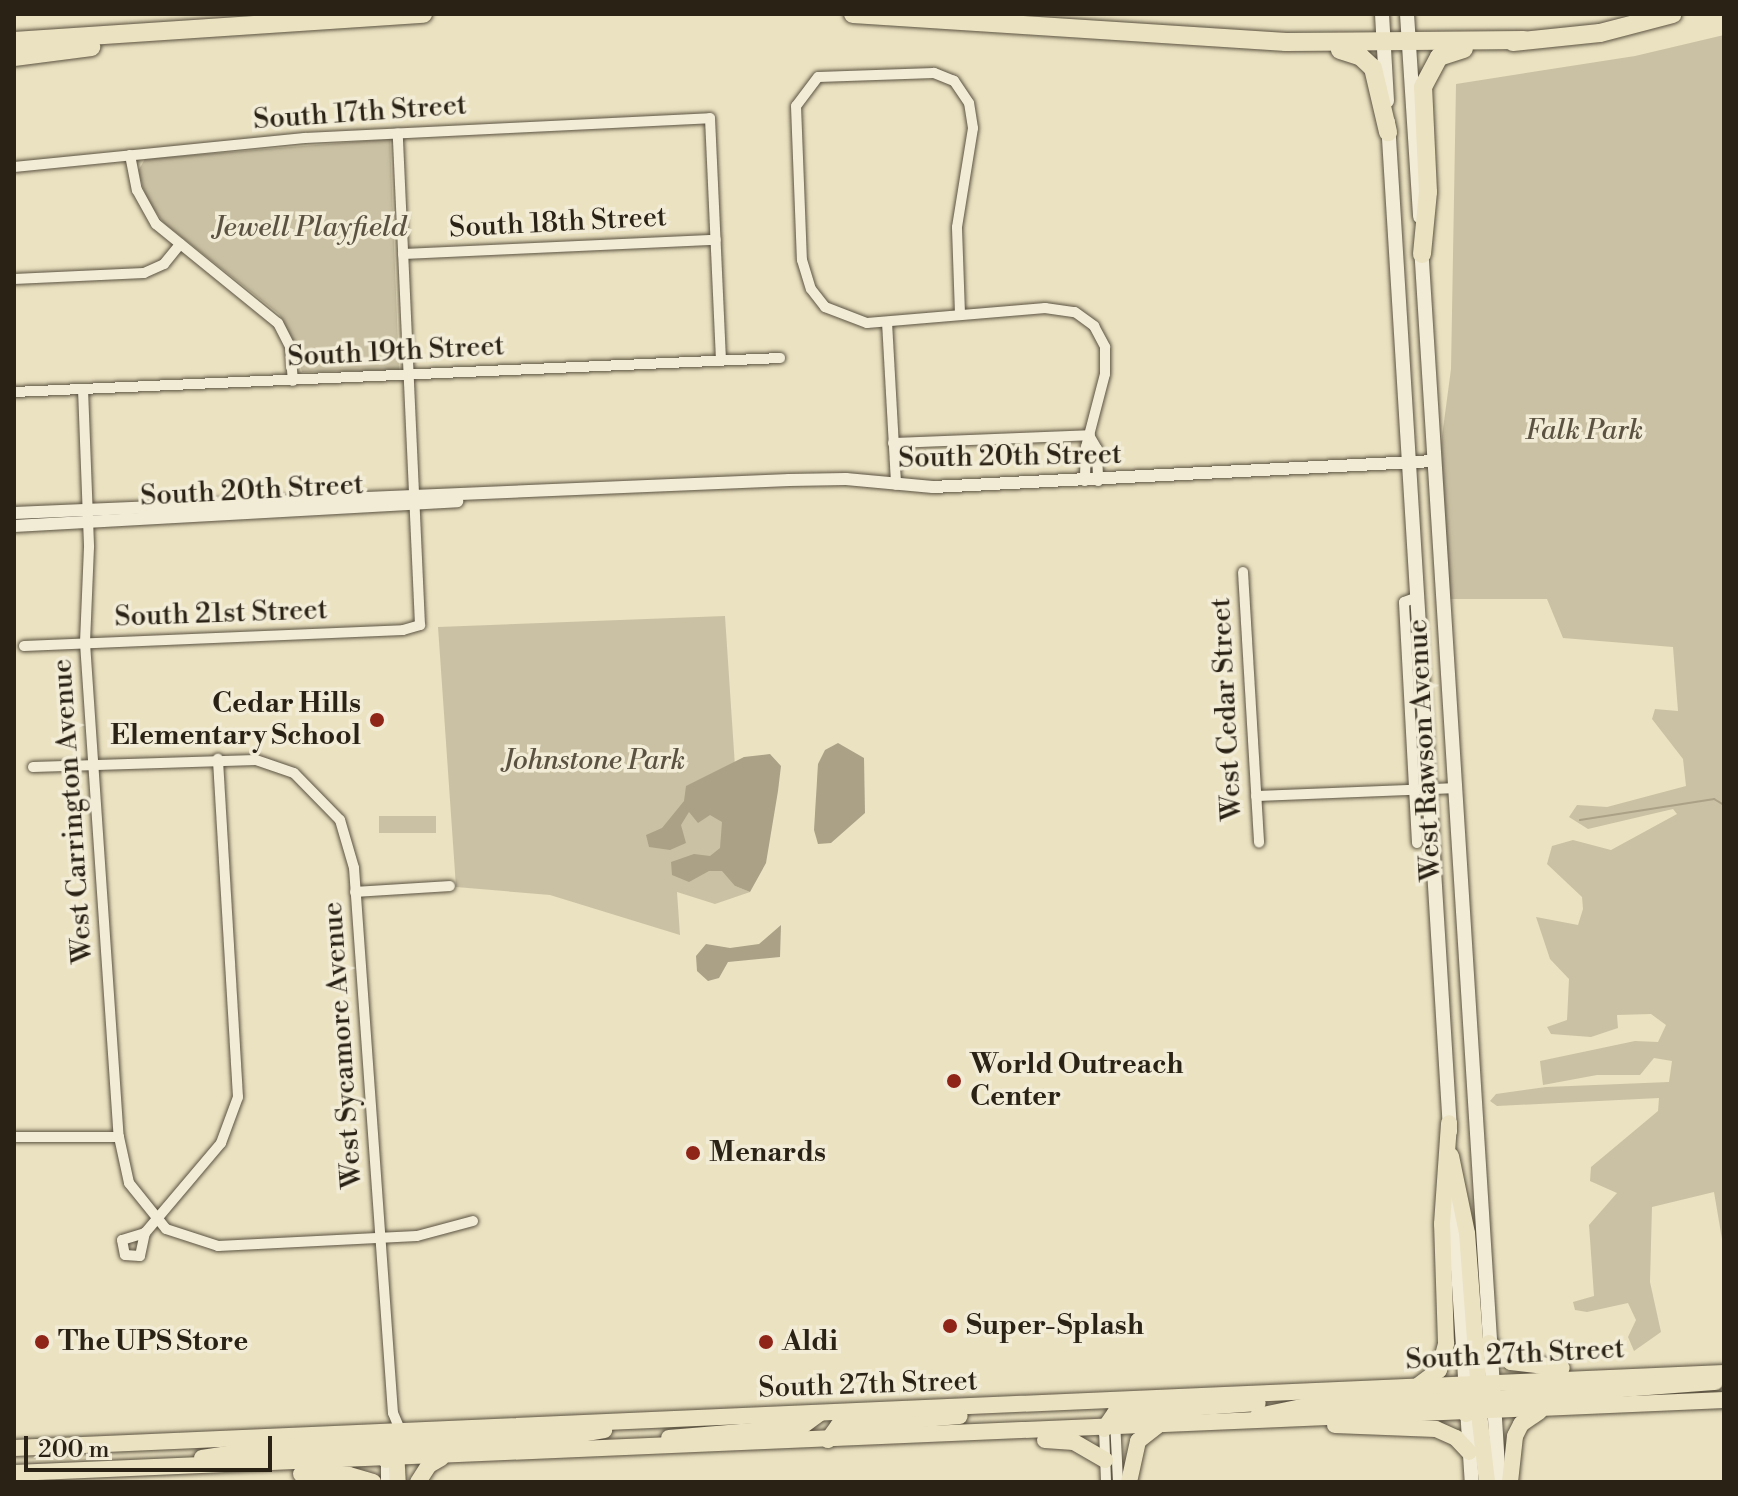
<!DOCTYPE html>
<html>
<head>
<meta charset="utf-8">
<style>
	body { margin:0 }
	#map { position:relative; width:1738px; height:1496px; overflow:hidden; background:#ebe2c1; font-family:"Libre Bodoni",serif }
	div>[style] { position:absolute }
	.green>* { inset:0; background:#cac1a4; transform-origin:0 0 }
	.water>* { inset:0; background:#aaa187 }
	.stream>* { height:2px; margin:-1px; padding:0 1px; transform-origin:1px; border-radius:1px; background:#aaa187 }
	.roads { filter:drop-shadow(0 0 2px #5b5241) drop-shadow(0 0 2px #5b5241) }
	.minor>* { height:10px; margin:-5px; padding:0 5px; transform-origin:5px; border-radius:5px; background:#f2ecd7 }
	.tertiary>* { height:12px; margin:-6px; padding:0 6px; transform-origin:6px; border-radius:6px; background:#f2ecd7 }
	.secondary>* { height:14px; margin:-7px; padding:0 7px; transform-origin:7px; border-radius:7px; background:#f2ecd7 }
	.primary>* { height:16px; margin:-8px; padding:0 8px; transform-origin:8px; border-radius:8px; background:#ebe2c1 }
	.motorway>* { height:18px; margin:-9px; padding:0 9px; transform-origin:9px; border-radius:9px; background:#ebe2c1 }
	.dots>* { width:22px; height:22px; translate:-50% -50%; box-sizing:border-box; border:4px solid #f2ecd7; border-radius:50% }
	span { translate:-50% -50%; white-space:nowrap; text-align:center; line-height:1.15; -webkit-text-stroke:7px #f2ecd7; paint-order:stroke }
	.street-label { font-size:28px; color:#2b2216 }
	.park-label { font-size:28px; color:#5b5241; font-style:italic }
	.poi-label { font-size:28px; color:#2b2216; font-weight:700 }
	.right { translate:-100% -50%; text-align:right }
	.left { translate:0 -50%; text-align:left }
	.frame { position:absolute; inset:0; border:16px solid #2b2216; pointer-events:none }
	.scale { position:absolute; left:24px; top:1436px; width:248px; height:36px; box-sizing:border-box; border:4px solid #2b2216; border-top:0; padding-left:10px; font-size:24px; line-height:28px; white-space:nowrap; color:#2b2216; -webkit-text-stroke:6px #f2ecd7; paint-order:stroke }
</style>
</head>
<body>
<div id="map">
	<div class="green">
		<i style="clip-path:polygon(1724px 35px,1724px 1251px,1714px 1192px,1652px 1207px,1650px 1282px,1661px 1332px,1634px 1351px,1628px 1337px,1636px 1320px,1628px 1303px,1587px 1312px,1575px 1310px,1573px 1302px,1594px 1296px,1589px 1225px,1617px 1193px,1590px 1181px,1591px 1167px,1658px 1111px,1659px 1098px,1497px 1106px,1490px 1101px,1496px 1094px,1546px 1087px,1669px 1082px,1672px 1061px,1654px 1058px,1640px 1075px,1597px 1075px,1543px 1085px,1540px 1061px,1635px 1041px,1658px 1042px,1666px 1025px,1651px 1014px,1617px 1015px,1618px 1028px,1591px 1037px,1551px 1034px,1547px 1027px,1567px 1020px,1569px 979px,1550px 959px,1536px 917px,1578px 925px,1583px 909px,1582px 897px,1547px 864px,1552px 846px,1573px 840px,1611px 850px,1677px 814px,1673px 809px,1588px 829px,1569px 817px,1577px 805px,1607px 807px,1686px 786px,1683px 759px,1652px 719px,1655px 709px,1678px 711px,1673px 647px,1563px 638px,1547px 599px,1449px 599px,1441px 444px,1451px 369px,1456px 84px,1635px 56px)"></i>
		<i style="clip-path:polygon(390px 139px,399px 370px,302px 372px,295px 344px,279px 314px,164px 223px,147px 200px,138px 171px,145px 159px)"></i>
		<i style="clip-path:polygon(725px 616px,742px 872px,735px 886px,750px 892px,715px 904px,677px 892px,680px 935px,550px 895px,456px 887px,438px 627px)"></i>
		<i style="left:379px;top:816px;width:57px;height:17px"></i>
	</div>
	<div class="water">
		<i style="clip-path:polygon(838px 743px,864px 758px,865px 813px,831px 843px,818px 844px,814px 830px,818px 764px,825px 750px)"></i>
		<i style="clip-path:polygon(770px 754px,781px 766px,778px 791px,766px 863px,750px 892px,735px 886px,722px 871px,709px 871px,689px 882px,672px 875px,671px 862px,694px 854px,710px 856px,720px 848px,722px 822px,710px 815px,698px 823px,689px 812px,681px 825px,686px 843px,670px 850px,649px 847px,646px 835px,662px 828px,684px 801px,686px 786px,744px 757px)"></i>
		<i style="clip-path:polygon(781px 925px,780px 957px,728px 962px,719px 978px,708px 981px,697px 971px,696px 956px,706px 944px,730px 948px,759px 944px)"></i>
	</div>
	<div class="stream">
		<i style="left:1580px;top:820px;width:136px;rotate:-8.9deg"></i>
		<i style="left:1714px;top:799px;width:12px;rotate:31deg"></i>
	</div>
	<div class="roads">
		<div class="minor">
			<i style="left:130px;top:155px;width:36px;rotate:79deg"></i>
			<i style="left:137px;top:190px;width:39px;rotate:61deg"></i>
			<i style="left:156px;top:224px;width:157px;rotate:39.1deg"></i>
			<i style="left:278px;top:323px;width:27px;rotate:63deg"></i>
			<i style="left:290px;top:347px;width:34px;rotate:85deg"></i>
			<i style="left:14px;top:167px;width:292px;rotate:-5.7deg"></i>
			<i style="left:305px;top:138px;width:405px;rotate:-2.8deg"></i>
			<i style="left:710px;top:118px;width:243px;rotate:87.4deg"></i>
			<i style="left:403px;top:254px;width:313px;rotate:-2.6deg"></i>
			<i style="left:14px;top:279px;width:130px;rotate:-2.6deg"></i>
			<i style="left:144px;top:273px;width:22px;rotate:-24deg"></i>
			<i style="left:164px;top:264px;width:26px;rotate:-51deg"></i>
			<i style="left:960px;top:314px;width:87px;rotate:-92deg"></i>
			<i style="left:957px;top:227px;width:100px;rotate:-80.8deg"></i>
			<i style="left:973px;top:128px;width:25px;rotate:-99deg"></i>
			<i style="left:969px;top:103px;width:27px;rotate:-124deg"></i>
			<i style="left:954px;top:81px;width:22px;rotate:-158deg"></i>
			<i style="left:934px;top:73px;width:116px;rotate:178deg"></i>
			<i style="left:818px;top:77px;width:36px;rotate:127deg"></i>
			<i style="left:796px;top:106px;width:154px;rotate:87.8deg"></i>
			<i style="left:802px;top:260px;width:30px;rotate:73deg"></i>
			<i style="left:811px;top:289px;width:23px;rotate:52deg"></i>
			<i style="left:825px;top:307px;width:45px;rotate:20.9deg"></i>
			<i style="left:867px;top:323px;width:179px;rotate:-4.8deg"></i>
			<i style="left:1045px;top:308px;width:30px;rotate:8deg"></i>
			<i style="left:1075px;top:312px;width:24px;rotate:36deg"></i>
			<i style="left:1094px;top:326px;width:24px;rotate:62deg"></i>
			<i style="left:1105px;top:347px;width:27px;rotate:90deg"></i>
			<i style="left:1105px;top:374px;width:75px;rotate:104.6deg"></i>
			<i style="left:1086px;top:447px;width:34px;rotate:92deg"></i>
			<i style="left:887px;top:322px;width:163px;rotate:86.8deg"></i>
			<i style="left:83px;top:389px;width:158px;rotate:87.8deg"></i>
			<i style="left:89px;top:547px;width:96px;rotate:92.4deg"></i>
			<i style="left:85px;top:643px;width:495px;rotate:86.1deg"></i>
			<i style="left:119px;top:1137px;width:47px;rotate:77.7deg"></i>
			<i style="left:129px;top:1183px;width:59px;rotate:51.2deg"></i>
			<i style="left:166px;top:1229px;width:55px;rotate:18.1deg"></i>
			<i style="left:218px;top:1246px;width:199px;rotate:-2.9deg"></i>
			<i style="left:417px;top:1236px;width:58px;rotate:-15deg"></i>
			<i style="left:14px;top:392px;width:767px;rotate:-2.54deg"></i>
			<i style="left:1090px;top:437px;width:14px;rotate:60deg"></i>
			<i style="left:1097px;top:449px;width:32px;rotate:88deg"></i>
			<i style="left:893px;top:443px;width:197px;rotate:-2.3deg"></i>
			<i style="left:1243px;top:572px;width:271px;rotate:86.6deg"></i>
			<i style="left:24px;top:646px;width:379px;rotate:-2.4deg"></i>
			<i style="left:403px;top:630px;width:18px;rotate:-16deg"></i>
			<i style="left:420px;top:625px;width:492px;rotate:-92.6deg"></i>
			<i style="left:33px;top:767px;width:223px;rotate:-1.8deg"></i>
			<i style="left:256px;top:760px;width:40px;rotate:18.9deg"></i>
			<i style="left:294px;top:773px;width:66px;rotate:45.6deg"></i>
			<i style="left:340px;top:820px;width:50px;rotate:73.7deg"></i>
			<i style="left:354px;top:868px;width:546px;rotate:85.91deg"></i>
			<i style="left:393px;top:1413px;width:23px;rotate:67deg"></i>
			<i style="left:1256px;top:796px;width:197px;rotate:-2.3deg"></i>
			<i style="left:1417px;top:843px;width:241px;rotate:-93.1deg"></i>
			<i style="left:1404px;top:602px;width:15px;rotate:-20deg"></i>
			<i style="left:355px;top:892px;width:95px;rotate:-3.6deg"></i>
			<i style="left:14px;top:1137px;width:105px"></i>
			<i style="left:145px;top:1233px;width:24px;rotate:163deg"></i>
			<i style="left:122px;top:1240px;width:15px;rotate:79deg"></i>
			<i style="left:125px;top:1255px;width:15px;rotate:4deg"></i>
			<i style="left:140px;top:1256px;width:24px;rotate:-78deg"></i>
			<i style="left:145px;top:1233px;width:118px;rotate:-49.8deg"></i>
			<i style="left:221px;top:1143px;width:49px;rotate:-69.7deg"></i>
			<i style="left:238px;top:1097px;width:339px;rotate:-93.4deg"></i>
			<i style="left:1115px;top:1420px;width:62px;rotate:87.2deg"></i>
			<i style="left:1104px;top:1429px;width:53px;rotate:87.8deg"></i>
			<i style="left:386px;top:1482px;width:25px;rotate:-90deg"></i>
		</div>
		<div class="tertiary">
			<i style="left:14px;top:513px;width:776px;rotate:-2.44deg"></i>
			<i style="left:789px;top:480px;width:57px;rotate:-1deg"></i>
			<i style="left:846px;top:479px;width:87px;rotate:5.3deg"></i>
			<i style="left:933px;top:487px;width:502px;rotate:-2.97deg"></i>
			<i style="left:14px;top:526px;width:444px;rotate:-3.2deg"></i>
		</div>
		<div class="secondary">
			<i style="left:1382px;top:14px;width:87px;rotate:86.7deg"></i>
			<i style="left:1407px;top:14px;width:203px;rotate:86.3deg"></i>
			<i style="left:1388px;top:122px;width:1011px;rotate:86.48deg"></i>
			<i style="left:1421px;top:246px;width:1238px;rotate:86.39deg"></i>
			<i style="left:1453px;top:1192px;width:291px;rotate:86.3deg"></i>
		</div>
		<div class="primary">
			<i style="left:1451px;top:1156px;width:79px;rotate:78.3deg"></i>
			<i style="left:1467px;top:1233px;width:159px;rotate:85.7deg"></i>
			<i style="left:1489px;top:1343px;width:29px;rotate:41deg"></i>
			<i style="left:1511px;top:1362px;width:51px;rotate:6.7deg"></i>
			<i style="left:1419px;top:1385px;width:25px;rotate:-37deg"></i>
			<i style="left:1439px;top:1370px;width:28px;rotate:-75deg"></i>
			<i style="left:1446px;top:1343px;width:119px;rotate:-91.9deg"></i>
			<i style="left:1442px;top:1224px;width:101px;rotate:-86deg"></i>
			<i style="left:1478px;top:1405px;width:78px;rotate:83.3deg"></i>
			<i style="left:1466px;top:1414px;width:30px;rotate:-30deg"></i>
			<i style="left:1492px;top:1399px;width:224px;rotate:-4.4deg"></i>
			<i style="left:1258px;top:1416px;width:59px;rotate:-11.7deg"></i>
			<i style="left:1316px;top:1404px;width:150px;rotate:-2.3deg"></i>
			<i style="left:1466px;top:1398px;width:23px;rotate:-29deg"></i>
			<i style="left:1335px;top:1425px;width:101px;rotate:2.3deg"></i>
			<i style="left:1436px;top:1429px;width:22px;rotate:24deg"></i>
			<i style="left:1456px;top:1438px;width:19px;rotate:47deg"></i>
			<i style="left:1104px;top:1429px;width:19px;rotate:-55deg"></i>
			<i style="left:1115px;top:1413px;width:143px;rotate:-4deg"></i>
			<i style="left:669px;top:1438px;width:132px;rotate:-4.8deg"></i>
			<i style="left:801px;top:1427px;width:24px;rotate:-36deg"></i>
			<i style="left:828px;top:1440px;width:17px;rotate:-54deg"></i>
			<i style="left:838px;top:1426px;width:122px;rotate:-4.7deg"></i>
			<i style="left:1045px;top:1440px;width:29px;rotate:4deg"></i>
			<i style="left:1074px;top:1442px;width:36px;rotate:30deg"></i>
			<i style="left:14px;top:1448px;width:1712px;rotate:-2.51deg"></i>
			<i style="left:396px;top:1449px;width:33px;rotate:87deg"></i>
			<i style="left:202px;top:1458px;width:73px;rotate:-8.7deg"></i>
			<i style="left:274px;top:1447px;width:112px;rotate:-2.6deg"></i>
			<i style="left:386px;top:1442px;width:15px;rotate:-32deg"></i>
			<i style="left:386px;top:1460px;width:23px;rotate:-41deg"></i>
			<i style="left:403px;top:1445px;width:148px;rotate:-2.3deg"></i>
			<i style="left:551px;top:1439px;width:54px;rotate:-9.6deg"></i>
			<i style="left:14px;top:1473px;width:1712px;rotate:-2.44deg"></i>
			<i style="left:301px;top:1474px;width:48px;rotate:1.2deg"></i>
			<i style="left:349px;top:1475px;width:25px;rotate:16deg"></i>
			<i style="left:418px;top:1482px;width:20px;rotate:-57deg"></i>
			<i style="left:429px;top:1465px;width:14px;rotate:-30deg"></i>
			<i style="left:1129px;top:1482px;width:42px;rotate:-77.6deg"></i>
			<i style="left:1138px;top:1441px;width:24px;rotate:-38deg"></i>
			<i style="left:1510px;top:1482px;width:46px;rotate:-83.8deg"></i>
			<i style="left:1515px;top:1436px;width:13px;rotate:-63deg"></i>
			<i style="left:1521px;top:1424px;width:22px;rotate:-34deg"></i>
		</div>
		<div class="motorway">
			<i style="left:853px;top:14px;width:434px;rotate:3.7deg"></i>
			<i style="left:1286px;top:42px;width:238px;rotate:-0.5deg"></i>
			<i style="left:14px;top:41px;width:410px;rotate:-3.8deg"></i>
			<i style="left:1513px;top:42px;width:87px;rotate:-5.9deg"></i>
			<i style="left:1600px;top:33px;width:75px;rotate:-14.6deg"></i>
			<i style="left:1340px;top:50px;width:22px;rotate:18deg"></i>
			<i style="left:1361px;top:57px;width:16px;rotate:43deg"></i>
			<i style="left:1373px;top:68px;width:66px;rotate:76.8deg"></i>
			<i style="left:14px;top:57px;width:78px;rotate:-7.4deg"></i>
			<i style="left:1422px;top:254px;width:62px;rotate:-84.5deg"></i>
			<i style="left:1428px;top:192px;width:105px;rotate:-92.7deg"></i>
			<i style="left:1423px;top:87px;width:34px;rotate:-62deg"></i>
			<i style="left:1439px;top:57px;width:26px;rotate:-18deg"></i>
		</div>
	</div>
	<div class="dots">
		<i style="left:377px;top:720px;background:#8f2418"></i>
		<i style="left:954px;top:1081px;background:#8f2418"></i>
		<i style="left:693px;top:1153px;background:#8f2418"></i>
		<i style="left:950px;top:1326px;background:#8f2418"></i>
		<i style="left:42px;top:1342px;background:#8f2418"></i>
		<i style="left:766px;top:1342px;background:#8f2418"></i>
	</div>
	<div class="street-label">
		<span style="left:360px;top:113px;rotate:-4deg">South 17th Street</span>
		<span style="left:558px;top:223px;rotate:-3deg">South 18th Street</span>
		<span style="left:396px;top:352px;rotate:-3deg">South 19th Street</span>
		<span style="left:1010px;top:457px;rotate:-1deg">South 20th Street</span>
		<span style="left:252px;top:491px;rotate:-3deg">South 20th Street</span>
		<span style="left:221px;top:614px;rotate:-2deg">South 21st Street</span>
		<span style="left:1227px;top:709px;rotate:-93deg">West Cedar Street</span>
		<span style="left:1425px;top:750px;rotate:-93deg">West Rawson Avenue</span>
		<span style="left:73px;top:811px;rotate:-94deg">West Carrington Avenue</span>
		<span style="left:343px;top:1045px;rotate:-94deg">West Sycamore Avenue</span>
		<span style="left:1515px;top:1355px;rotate:-3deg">South 27th Street</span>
		<span style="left:868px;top:1385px;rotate:-2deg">South 27th Street</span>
	</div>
	<div class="park-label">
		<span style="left:310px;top:228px">Jewell Playfield</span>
		<span style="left:1584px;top:431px">Falk Park</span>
		<span style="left:594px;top:761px">Johnstone Park</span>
	</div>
	<div class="poi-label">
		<span class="right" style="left:361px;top:720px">Cedar Hills<br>Elementary School</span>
		<span class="left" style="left:970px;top:1081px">World Outreach<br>Center</span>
		<span class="left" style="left:709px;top:1153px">Menards</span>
		<span class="left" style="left:966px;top:1326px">Super-Splash</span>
		<span class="left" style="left:58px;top:1342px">The UPS Store</span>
		<span class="left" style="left:782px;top:1342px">Aldi</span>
	</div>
	<div class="frame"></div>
	<div class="scale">200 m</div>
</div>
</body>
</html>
